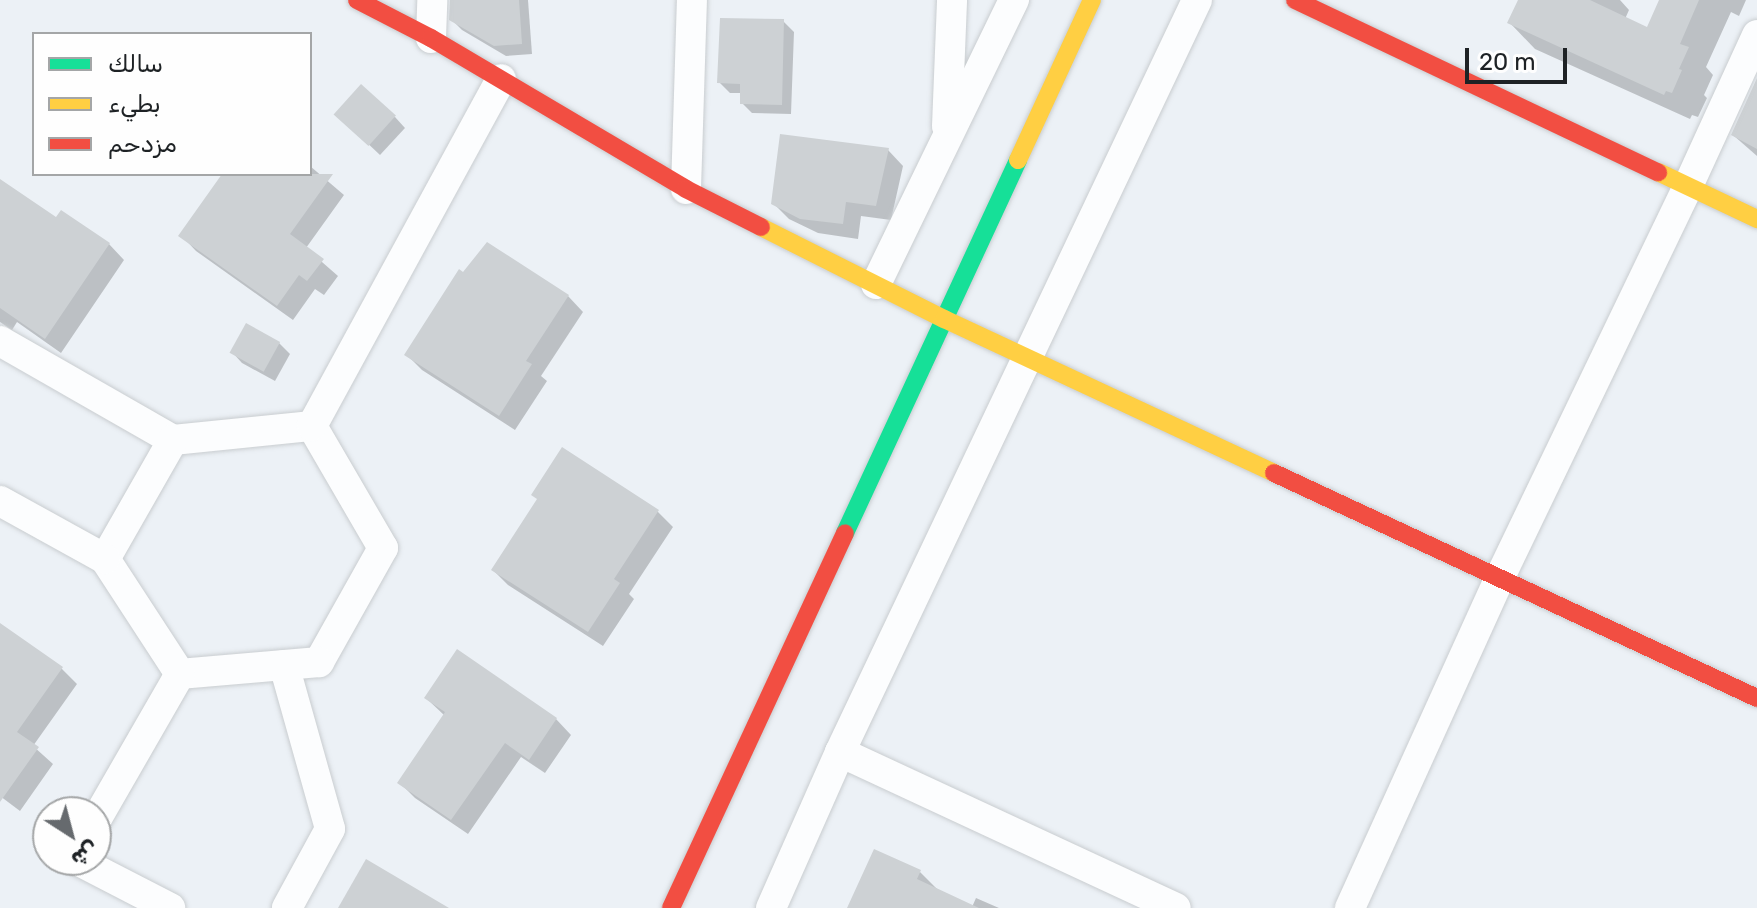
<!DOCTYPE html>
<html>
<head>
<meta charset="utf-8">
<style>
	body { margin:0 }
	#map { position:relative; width:1757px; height:908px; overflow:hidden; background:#ecf1f6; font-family:Rubik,Cairo,sans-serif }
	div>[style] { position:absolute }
	.shadow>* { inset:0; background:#0003 }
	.building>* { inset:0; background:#cdd1d4; transform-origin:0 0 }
	.roads { filter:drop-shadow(0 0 2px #c9cdd0) drop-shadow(0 0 2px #c9cdd0) }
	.street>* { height:30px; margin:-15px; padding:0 15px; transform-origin:15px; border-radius:15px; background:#fcfdfe }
	.fast>* { height:18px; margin:-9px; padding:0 9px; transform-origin:9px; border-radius:9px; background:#16e098 }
	.slow>* { height:18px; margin:-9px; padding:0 9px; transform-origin:9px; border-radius:9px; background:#ffcf43 }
	.jam>* { height:18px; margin:-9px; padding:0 9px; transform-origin:9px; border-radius:9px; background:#f24e42 }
	span { translate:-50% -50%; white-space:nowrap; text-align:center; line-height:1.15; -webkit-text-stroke:6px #fefefe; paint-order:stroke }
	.legend { position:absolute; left:32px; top:32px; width:280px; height:144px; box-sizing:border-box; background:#fefefe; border:2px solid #a4a6a7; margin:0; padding:10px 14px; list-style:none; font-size:24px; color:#1e2225 }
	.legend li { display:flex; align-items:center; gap:16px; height:40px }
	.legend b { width:40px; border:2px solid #a4a6a7 }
	.north { position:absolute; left:32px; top:796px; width:80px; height:80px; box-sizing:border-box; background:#fefefe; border:2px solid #a4a6a7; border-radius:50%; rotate:144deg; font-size:22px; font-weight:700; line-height:32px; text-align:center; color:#1e2225 }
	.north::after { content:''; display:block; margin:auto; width:28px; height:36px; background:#666a6e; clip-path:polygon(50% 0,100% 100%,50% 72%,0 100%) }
	.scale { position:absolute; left:1465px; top:48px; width:102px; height:36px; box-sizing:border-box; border:4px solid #1e2225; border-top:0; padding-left:10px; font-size:24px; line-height:28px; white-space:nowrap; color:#1e2225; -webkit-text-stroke:6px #fefefe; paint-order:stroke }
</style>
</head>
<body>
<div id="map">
	<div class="shadow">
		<i style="clip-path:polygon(452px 0,528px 0,532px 54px,506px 56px,462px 30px,451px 19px)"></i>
		<i style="clip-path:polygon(1521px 0,1620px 0,1629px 10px,1625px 19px,1648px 30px,1661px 0,1746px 0,1739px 16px,1731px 12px,1706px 67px,1713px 75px,1704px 95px,1707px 98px,1698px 117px,1692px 115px,1690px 119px,1535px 49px,1510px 23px)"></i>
		<i style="clip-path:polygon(783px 21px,794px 32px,791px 114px,752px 113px,742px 103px,742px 93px,730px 93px,719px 82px)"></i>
		<i style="clip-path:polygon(1757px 83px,1757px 156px,1733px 135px)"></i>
		<i style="clip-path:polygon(395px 117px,405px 128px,380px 155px,347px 124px)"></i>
		<i style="clip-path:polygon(888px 150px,903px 166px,891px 220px,861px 216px,858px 239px,818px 233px,789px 219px,773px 203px)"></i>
		<i style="clip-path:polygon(310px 166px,344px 195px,306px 248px,338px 276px,324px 295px,315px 289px,293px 320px,196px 251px,181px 235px,225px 174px,310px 174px)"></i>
		<i style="clip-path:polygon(0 181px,56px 220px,109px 244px,124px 260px,61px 353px,17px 322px,12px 330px,0 322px)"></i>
		<i style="clip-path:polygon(568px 296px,583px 312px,541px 376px,547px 381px,515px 430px,422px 370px,406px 354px)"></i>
		<i style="clip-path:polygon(279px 343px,290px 354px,275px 381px,242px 363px,232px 352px)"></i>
		<i style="clip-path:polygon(563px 450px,658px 512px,673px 527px,629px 594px,634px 599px,603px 646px,508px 585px,493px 570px,539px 500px)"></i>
		<i style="clip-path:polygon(0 626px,62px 669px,77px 684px,33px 746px,53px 764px,20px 811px,0 796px)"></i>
		<i style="clip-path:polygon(426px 698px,556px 719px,571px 735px,545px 773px,521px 757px,468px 834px,415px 798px,399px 782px,445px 716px)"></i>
		<i style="clip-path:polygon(920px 872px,941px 893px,972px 907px,976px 898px,999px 908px,849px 908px)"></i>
	</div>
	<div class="building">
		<i style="clip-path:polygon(450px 0,519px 0,522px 44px,494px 46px,449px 20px)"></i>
		<i style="clip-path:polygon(1518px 0,1590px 0,1647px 27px,1659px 0,1699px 0,1680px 44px,1689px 47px,1679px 69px,1682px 70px,1672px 93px,1666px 91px,1664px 95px,1507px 23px)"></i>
		<i style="clip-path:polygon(720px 18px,784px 19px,782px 105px,740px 104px,740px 84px,717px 83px)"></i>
		<i style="clip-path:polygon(1757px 78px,1757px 149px,1731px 135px)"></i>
		<i style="left:361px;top:84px;width:47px;height:41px;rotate:42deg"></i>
		<i style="clip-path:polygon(780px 134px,889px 148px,876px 206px,846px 202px,843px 224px,800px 219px,771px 204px)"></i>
		<i style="clip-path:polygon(222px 174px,333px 174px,290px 234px,324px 259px,307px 281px,299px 275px,277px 306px,178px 236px)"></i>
		<i style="clip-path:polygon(0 179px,56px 217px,61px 210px,110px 243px,45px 339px,0 308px)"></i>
		<i style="clip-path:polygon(487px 242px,569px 295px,526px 361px,532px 364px,499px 416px,404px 355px,459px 269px,463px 272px)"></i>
		<i style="left:246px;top:323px;width:39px;height:34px;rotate:29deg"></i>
		<i style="clip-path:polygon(562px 447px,659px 510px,614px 579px,620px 583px,588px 632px,491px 570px,537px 499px,531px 495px)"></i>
		<i style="clip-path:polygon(0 623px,63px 667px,17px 732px,39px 747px,0 802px)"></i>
		<i style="clip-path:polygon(457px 649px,557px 718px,529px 760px,505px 743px,451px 820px,397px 783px,445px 712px,424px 698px)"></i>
		<i style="clip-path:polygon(874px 849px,921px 870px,917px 879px,979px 908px,847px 908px)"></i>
		<i style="clip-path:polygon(366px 859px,449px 908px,338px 908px)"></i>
	</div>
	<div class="roads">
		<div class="street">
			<i style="left:431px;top:38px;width:38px;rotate:-88deg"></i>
			<i style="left:947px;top:126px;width:126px;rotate:-87.7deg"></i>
			<i style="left:686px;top:189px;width:189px;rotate:-88.2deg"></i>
			<i style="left:876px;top:284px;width:316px;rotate:-64.1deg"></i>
			<i style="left:0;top:341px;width:199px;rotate:29.8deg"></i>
			<i style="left:173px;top:440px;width:140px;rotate:-5.8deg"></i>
			<i style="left:312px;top:426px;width:141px;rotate:59.8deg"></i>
			<i style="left:383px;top:548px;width:131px;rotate:119.3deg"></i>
			<i style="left:319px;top:662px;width:140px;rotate:175.1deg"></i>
			<i style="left:180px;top:674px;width:137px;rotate:-123.1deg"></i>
			<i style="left:105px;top:559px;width:137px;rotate:-60.3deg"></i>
			<i style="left:312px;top:426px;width:395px;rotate:-61.4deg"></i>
			<i style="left:0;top:501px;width:120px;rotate:28.9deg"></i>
			<i style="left:284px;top:665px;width:170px;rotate:74.3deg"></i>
			<i style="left:330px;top:829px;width:90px;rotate:118.6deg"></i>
			<i style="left:840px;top:752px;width:370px;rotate:24.9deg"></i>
			<i style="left:96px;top:820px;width:168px;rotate:-60.1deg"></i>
			<i style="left:77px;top:860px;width:105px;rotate:27.3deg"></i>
			<i style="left:771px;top:908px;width:171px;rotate:-66.1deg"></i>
			<i style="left:840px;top:752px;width:832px;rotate:-64.6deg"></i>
			<i style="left:1350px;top:908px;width:363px;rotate:-65.6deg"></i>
			<i style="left:1500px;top:577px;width:434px;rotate:-64.3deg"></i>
			<i style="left:1688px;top:186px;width:166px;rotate:-65.4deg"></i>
		</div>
		<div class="fast">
			<i style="left:845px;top:533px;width:411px;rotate:-65.1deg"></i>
		</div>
		<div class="slow">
			<i style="left:1018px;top:160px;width:176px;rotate:-65.2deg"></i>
			<i style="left:1658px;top:172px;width:110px;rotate:25.4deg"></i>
			<i style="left:761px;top:227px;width:205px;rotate:26.7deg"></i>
			<i style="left:944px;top:319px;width:364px;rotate:25deg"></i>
		</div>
		<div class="jam">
			<i style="left:357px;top:0;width:83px;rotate:27.2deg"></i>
			<i style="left:431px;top:38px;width:296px;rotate:30.6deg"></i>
			<i style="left:686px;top:189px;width:84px;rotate:26.9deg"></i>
			<i style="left:1295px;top:0;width:402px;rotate:25.4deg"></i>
			<i style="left:1274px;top:473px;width:533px;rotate:24.98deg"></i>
			<i style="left:671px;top:908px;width:413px;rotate:-65.1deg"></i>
		</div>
	</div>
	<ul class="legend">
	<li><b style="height:10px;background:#16e098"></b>سالك</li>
	<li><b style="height:10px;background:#ffcf43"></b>بطيء</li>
	<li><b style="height:10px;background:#f24e42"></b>مزدحم</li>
	</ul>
	<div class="north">ش</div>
	<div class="scale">20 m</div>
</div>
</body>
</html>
